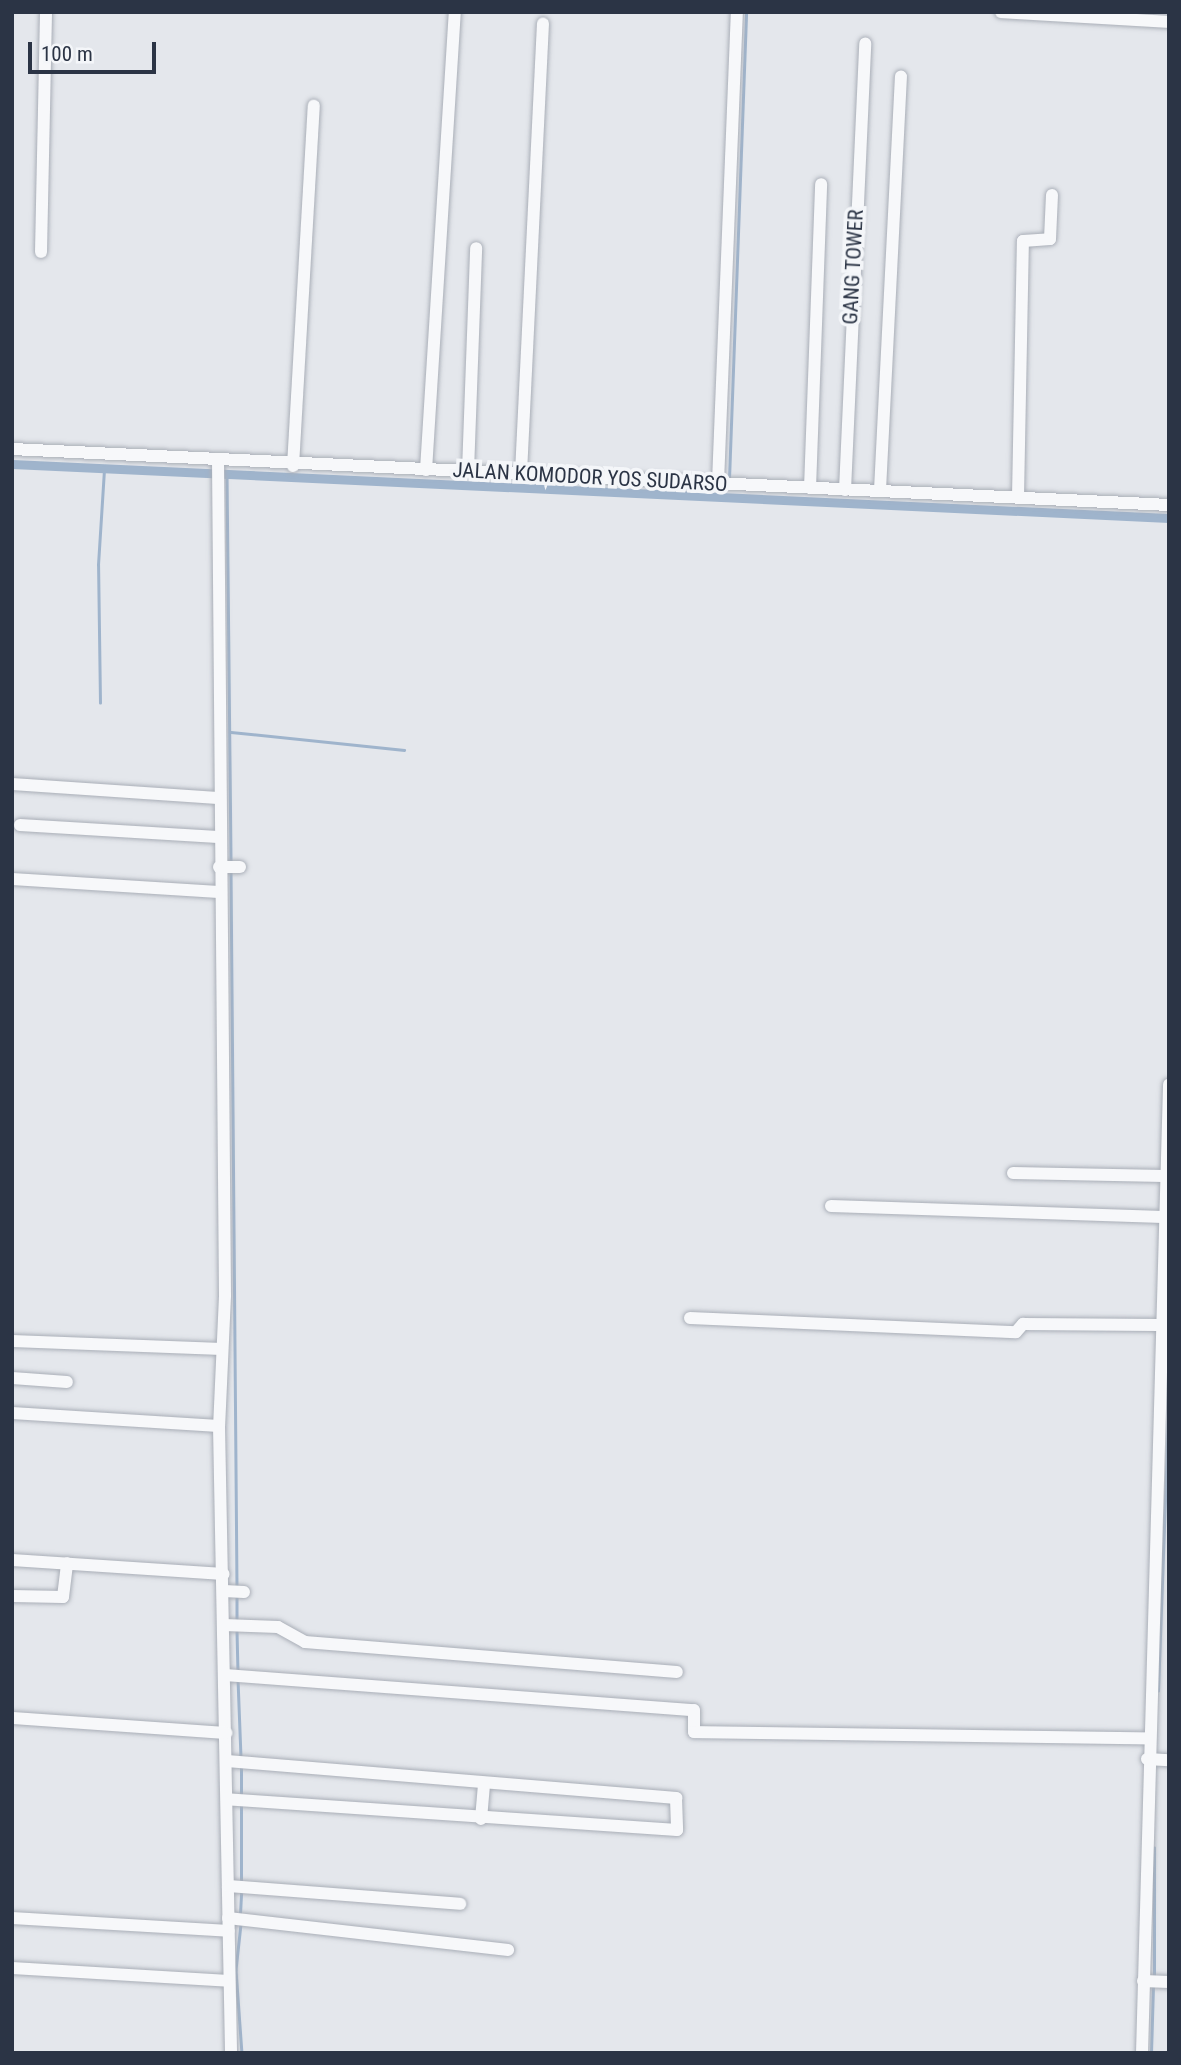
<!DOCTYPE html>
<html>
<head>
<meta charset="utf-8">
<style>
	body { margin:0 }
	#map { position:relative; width:1181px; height:2065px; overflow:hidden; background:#e4e7ec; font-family:"Roboto Condensed",sans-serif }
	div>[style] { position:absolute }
	.stream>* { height:2.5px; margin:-1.25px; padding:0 1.25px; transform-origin:1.25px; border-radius:1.25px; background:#9fb4cc }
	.canal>* { height:9px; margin:-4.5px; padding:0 4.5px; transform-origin:4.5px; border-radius:4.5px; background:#9fb4cc }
	.roads { filter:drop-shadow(0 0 2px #a9aeb7) drop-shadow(0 0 2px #a9aeb7) }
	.minor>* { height:12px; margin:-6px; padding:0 6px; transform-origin:6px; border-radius:6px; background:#f7f8fa }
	span { translate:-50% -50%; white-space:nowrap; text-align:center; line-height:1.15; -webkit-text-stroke:7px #f4f6f9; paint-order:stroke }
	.street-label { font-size:21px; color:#2b3445 }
	.frame { position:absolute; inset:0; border:14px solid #2b3445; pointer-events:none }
	.scale { position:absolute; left:28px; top:42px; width:128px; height:32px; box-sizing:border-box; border:4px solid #2b3445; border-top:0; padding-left:9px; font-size:21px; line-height:24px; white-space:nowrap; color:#2b3445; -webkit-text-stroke:5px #f4f6f9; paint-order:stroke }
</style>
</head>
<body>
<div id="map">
	<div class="stream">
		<i style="left:227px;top:476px;width:388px;rotate:89.4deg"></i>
		<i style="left:729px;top:479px;width:467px;rotate:-87.9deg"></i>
		<i style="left:100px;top:703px;width:138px;rotate:-90.8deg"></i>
		<i style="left:98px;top:565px;width:96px;rotate:-86.4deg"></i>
		<i style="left:231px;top:732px;width:174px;rotate:5.9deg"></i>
		<i style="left:231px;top:871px;width:718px;rotate:89.52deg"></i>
		<i style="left:237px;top:1596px;width:24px;rotate:90deg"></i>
		<i style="left:237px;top:1631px;width:42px;rotate:88.6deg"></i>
		<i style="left:238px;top:1679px;width:78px;rotate:87.8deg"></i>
		<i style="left:1158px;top:1691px;width:304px;rotate:-87.9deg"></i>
		<i style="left:241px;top:1795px;width:28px;rotate:-90deg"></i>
		<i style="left:241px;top:1883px;width:78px;rotate:-90deg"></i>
		<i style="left:240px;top:1914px;width:21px;rotate:-87deg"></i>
		<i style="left:241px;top:1924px;width:46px;rotate:96.2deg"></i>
		<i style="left:236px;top:1970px;width:83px;rotate:85.9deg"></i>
		<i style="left:1154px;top:1978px;width:130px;rotate:-90deg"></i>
		<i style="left:1151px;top:2053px;width:68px;rotate:-88.3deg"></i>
	</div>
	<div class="canal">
		<i style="left:12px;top:464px;width:1158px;rotate:2.67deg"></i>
	</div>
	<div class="roads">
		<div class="minor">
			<i style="left:1001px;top:12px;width:168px;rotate:3.4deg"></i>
			<i style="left:41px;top:252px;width:240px;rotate:-88.8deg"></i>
			<i style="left:12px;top:449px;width:1158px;rotate:2.77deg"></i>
			<i style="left:218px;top:460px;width:836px;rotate:89.52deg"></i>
			<i style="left:225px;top:1296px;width:130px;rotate:92.6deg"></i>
			<i style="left:219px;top:1426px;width:627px;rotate:88.9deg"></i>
			<i style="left:293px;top:466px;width:361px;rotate:-86.7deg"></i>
			<i style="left:426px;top:470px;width:459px;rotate:-86.4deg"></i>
			<i style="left:468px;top:471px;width:223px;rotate:-87.9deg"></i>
			<i style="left:521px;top:473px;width:450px;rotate:-87.2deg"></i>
			<i style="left:718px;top:482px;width:470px;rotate:-87.7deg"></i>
			<i style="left:810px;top:488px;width:304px;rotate:-87.9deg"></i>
			<i style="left:845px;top:490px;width:447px;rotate:-87.4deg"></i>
			<i style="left:880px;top:490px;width:414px;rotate:-87.1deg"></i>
			<i style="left:1018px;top:497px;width:256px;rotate:-88.9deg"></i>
			<i style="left:1023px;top:241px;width:27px;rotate:-4deg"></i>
			<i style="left:1050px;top:239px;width:44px;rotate:-87.4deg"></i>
			<i style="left:12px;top:784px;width:206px;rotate:3.9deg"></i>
			<i style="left:20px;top:825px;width:198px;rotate:3.5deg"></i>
			<i style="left:219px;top:867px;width:21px"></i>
			<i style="left:12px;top:879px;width:207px;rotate:3.6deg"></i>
			<i style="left:1013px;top:1173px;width:151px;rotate:1.1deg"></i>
			<i style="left:831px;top:1206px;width:332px;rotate:1.9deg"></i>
			<i style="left:690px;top:1318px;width:326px;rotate:2.5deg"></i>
			<i style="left:1016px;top:1332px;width:11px;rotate:-49deg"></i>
			<i style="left:1023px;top:1324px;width:136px;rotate:0.4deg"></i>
			<i style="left:12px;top:1341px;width:210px;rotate:2.2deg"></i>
			<i style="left:12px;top:1378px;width:55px;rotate:4.2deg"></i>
			<i style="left:12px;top:1413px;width:207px;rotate:3.6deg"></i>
			<i style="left:12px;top:1560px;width:212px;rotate:3.8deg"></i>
			<i style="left:224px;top:1591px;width:20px;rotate:3deg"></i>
			<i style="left:12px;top:1596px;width:51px;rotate:1.1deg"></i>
			<i style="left:63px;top:1597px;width:34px;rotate:-83deg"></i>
			<i style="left:224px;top:1625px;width:54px;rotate:2.1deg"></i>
			<i style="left:278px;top:1627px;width:31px;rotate:29deg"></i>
			<i style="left:305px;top:1642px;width:373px;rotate:4.6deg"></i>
			<i style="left:225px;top:1675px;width:470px;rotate:4.3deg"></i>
			<i style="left:694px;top:1710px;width:22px;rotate:90deg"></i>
			<i style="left:694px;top:1732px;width:454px;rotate:0.8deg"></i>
			<i style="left:12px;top:1718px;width:215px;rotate:4deg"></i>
			<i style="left:1147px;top:1759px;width:22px;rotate:3deg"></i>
			<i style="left:227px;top:1761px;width:451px;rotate:4.7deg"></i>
			<i style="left:676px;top:1798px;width:32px;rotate:88deg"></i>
			<i style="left:677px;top:1830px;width:451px;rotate:-176.1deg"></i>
			<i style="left:481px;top:1819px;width:36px;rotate:-85deg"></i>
			<i style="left:228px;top:1886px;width:233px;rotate:4.4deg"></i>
			<i style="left:12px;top:1918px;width:217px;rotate:3.4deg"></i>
			<i style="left:228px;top:1918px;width:282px;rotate:6.5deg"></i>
			<i style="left:12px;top:1968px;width:217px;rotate:3.4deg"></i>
			<i style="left:1143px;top:1981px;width:26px;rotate:2deg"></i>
			<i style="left:1142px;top:2053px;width:969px;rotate:-88.4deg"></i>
		</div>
	</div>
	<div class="street-label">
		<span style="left:853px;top:267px;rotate:-87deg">GANG TOWER</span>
		<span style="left:590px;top:477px;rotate:3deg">JALAN KOMODOR YOS SUDARSO</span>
	</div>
	<div class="frame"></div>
	<div class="scale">100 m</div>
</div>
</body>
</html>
